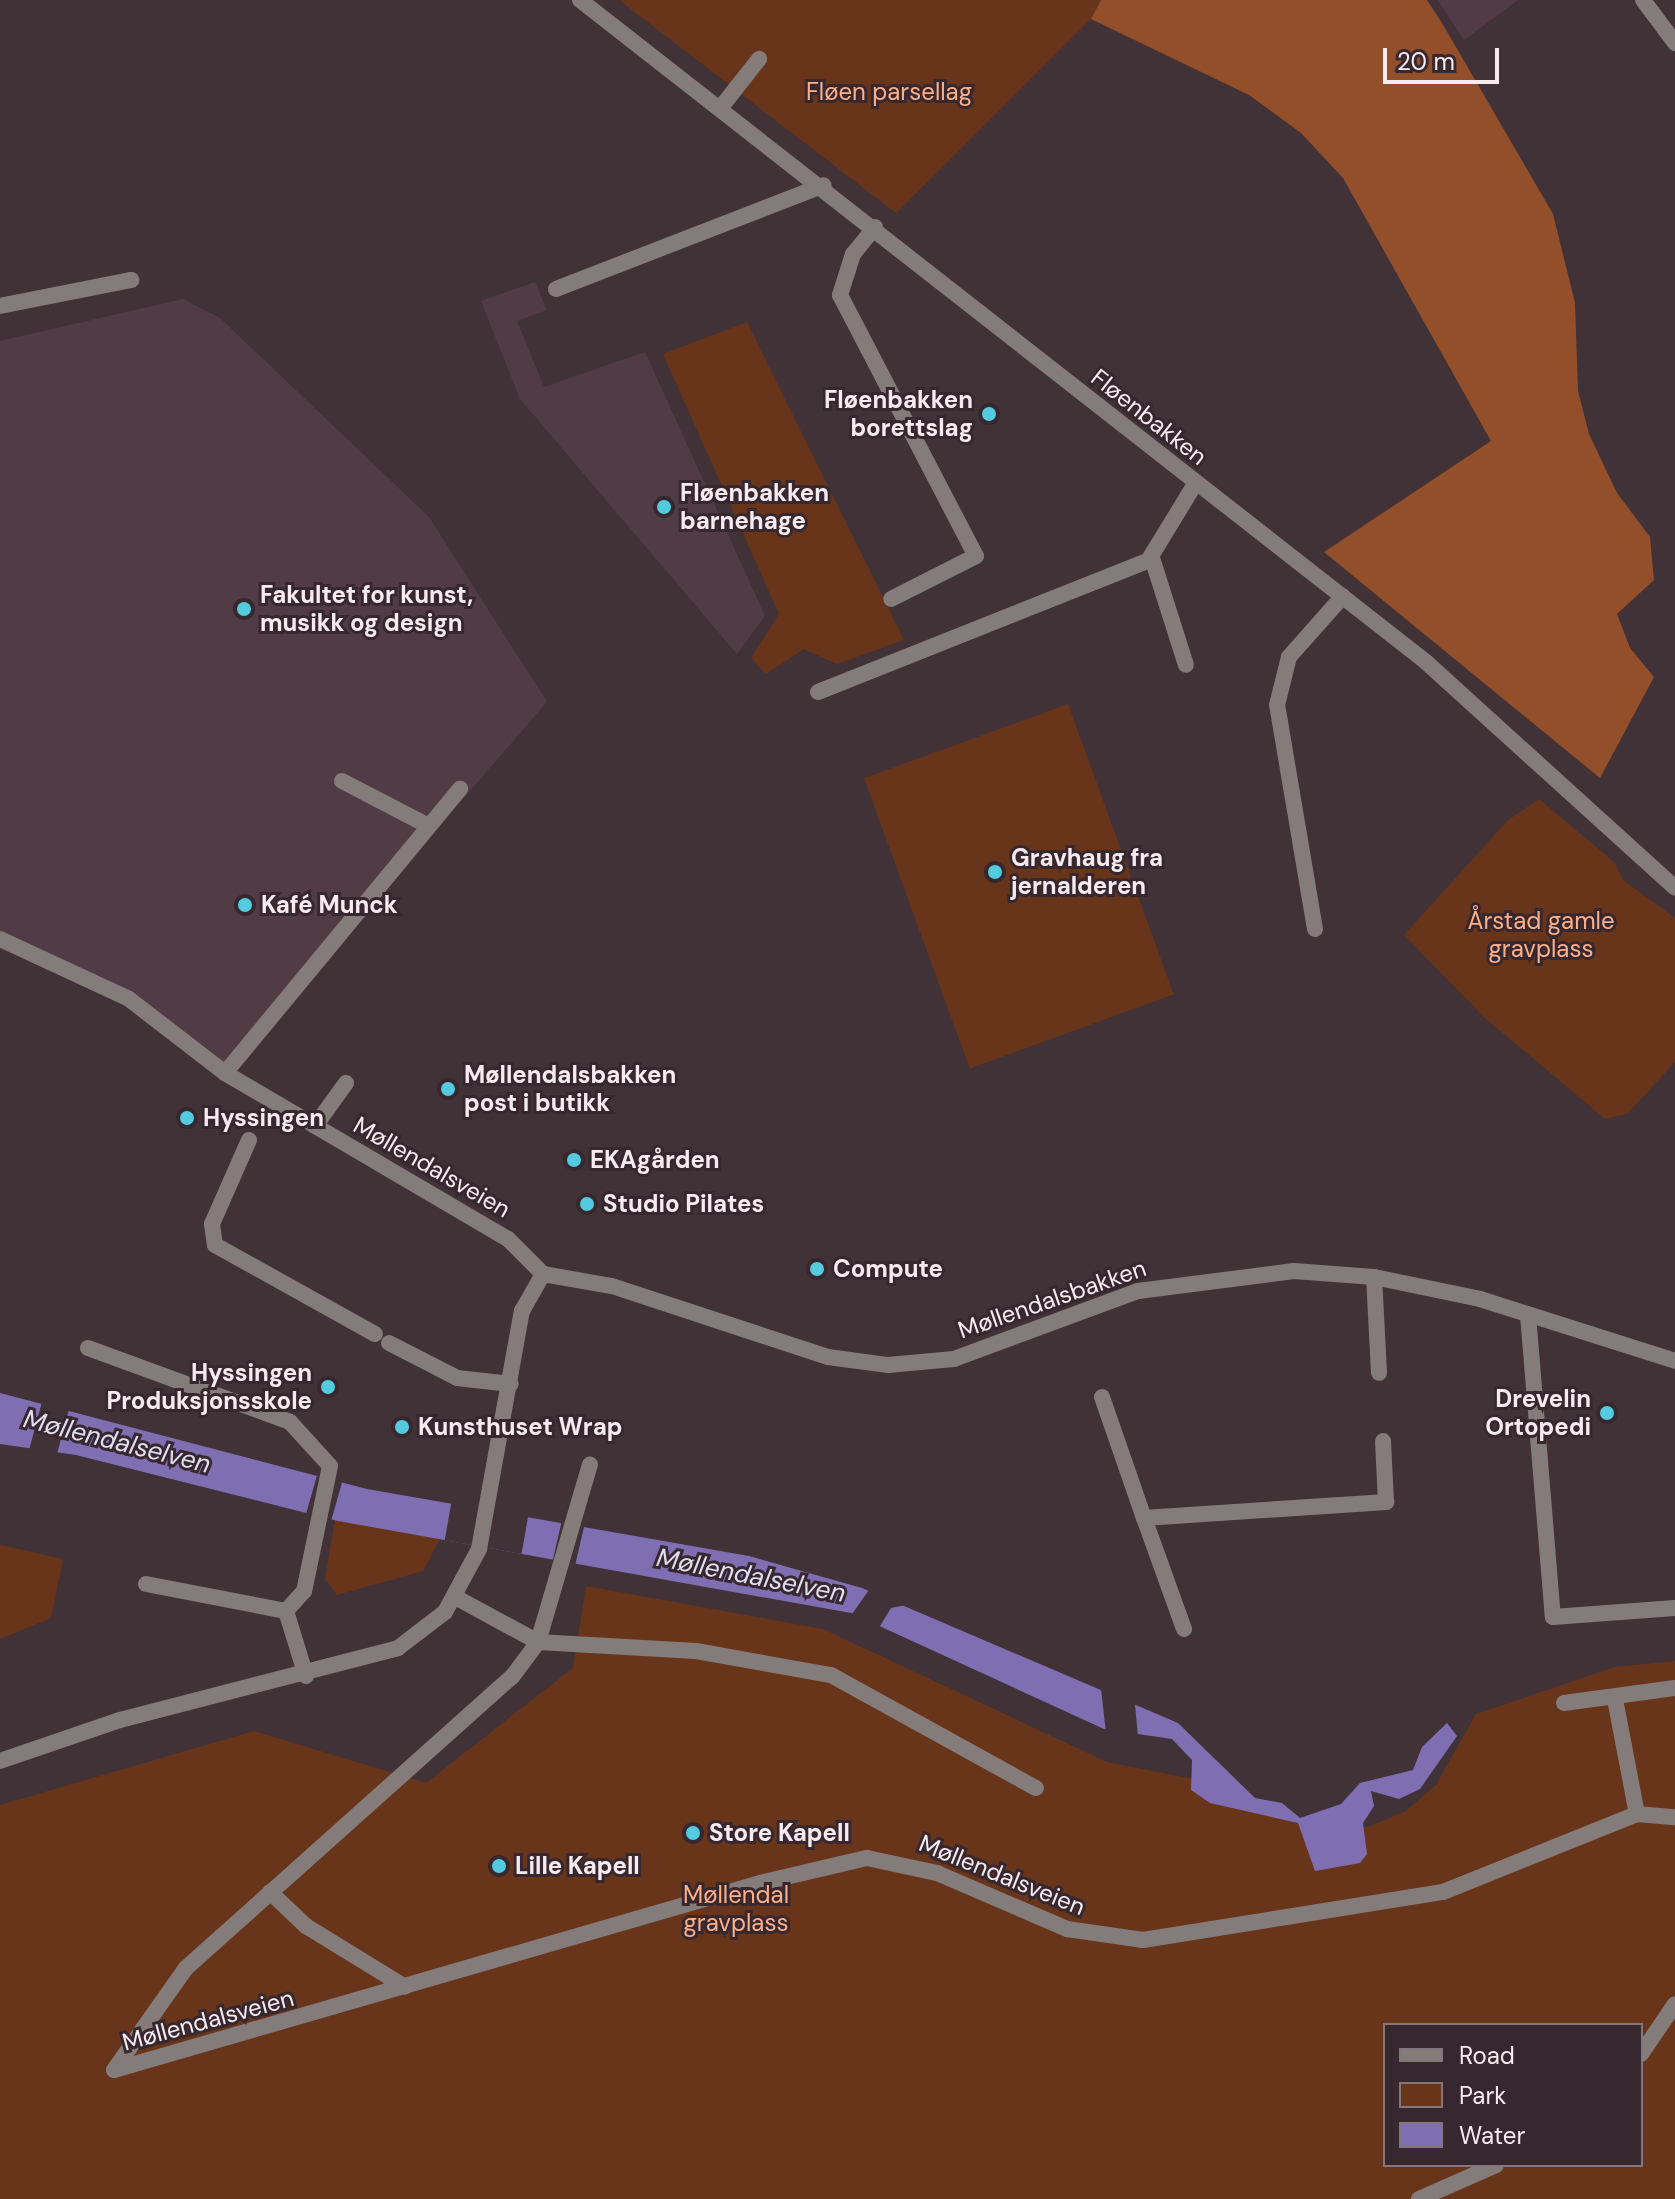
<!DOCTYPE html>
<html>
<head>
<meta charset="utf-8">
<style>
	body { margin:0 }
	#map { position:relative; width:1675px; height:2199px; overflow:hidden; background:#413238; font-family:"DM Sans",sans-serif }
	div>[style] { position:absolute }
	.built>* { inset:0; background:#513c45 }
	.green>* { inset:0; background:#68351a; transform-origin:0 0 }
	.forest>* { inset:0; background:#934f2a }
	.water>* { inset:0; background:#806eb3 }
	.pier>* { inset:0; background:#413238; transform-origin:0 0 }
	.service>* { height:16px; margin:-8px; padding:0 8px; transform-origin:8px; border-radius:8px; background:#847c7b }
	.minor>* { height:16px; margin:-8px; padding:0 8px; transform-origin:8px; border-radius:8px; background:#847c7b }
	.tertiary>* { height:16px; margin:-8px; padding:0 8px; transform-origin:8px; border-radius:8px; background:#847c7b }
	.dots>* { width:22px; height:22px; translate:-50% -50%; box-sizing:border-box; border:4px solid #36282e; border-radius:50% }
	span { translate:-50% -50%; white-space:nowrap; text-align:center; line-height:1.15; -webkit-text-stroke:6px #36282e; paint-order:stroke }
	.park-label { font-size:24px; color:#ffaf88 }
	.poi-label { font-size:24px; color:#f6ecf0; font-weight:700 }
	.right { translate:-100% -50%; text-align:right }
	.left { translate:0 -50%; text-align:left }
	.street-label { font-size:24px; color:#f6ecf0 }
	.water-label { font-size:26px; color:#e1ddf1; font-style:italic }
	.legend { position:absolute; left:1383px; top:2023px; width:260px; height:144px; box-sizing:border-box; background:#36282e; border:2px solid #83767c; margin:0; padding:10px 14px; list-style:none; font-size:24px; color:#f6ecf0 }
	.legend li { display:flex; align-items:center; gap:16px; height:40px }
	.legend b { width:40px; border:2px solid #83767c }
	.scale { position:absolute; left:1383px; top:48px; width:116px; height:36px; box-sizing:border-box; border:4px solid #f6ecf0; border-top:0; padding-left:10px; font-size:24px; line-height:28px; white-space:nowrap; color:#f6ecf0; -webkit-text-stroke:6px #36282e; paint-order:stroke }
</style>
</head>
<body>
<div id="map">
	<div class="built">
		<i style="clip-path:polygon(1438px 0,1518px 0,1464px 40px)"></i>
		<i style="clip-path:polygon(535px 282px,547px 310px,517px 321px,544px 387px,645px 352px,765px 616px,737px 654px,520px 399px,481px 301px)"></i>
		<i style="clip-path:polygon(183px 299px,220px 318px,429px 517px,547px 702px,225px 1073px,129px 999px,0 939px,0 341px)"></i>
	</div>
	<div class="green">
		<i style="clip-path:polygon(619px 0,1101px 0,1091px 19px,896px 213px)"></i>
		<i style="clip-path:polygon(747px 322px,904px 640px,837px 664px,804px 649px,766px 674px,751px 658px,779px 614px,663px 354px)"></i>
		<i style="left:1068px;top:704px;width:309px;height:217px;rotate:70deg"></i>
		<i style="clip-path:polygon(1539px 799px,1615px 863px,1623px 880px,1675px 918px,1675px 1062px,1627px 1114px,1605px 1119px,1485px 1018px,1404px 935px,1508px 820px)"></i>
		<i style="clip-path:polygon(335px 1520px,440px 1539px,423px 1571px,337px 1595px,325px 1579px)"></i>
		<i style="clip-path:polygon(0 1545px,63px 1559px,51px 1618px,0 1639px)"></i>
		<i style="clip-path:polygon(evenodd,586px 1586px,823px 1629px,1107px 1762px,1223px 1785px,1302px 1826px,1368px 1827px,1406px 1811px,1436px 1785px,1476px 1714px,1615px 1667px,1675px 1661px,1675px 2199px,0 2199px,0 1805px,254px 1731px,426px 1783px,573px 1668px,586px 1586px,1385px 2025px,1641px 2025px,1641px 2165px,1385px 2165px,1385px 2025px)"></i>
	</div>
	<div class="forest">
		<i style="clip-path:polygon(1101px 0,1427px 0,1442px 23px,1553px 214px,1575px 303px,1578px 391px,1589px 434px,1617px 493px,1650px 537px,1654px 580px,1617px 614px,1630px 648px,1654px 677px,1600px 778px,1324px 552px,1491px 441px,1343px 178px,1301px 133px,1249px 95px,1091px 19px)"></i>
	</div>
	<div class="water">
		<i style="clip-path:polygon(0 1393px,367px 1489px,749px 1556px,862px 1588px,1178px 1723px,1255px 1798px,1282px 1803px,1300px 1818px,1341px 1804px,1360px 1783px,1413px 1770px,1422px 1747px,1447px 1723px,1457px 1736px,1420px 1789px,1399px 1799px,1371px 1791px,1374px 1806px,1363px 1823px,1367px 1854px,1360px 1863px,1315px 1871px,1298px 1823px,1210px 1803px,1191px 1790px,1192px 1760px,1172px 1739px,1104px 1729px,851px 1613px,338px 1521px,76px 1455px,0 1444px)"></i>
	</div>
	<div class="pier">
		<i style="left:43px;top:1398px;width:28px;height:55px;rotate:15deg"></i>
		<i style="left:318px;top:1472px;width:26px;height:46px;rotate:16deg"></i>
		<i style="left:452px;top:1499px;width:78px;height:42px;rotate:10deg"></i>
		<i style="left:562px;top:1520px;width:23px;height:42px;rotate:13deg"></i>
		<i style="clip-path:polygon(871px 1587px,911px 1604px,891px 1608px,877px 1631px,850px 1617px)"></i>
		<i style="clip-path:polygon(1101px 1689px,1135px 1704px,1138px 1737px,1106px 1733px)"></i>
	</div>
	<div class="service">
		<i style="left:722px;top:106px;width:60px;rotate:-51.8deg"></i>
		<i style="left:875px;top:227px;width:35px;rotate:129deg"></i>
		<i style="left:853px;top:254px;width:43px;rotate:107.6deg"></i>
		<i style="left:840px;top:295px;width:294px;rotate:62.5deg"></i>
		<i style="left:976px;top:556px;width:95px;rotate:153.2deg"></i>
		<i style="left:556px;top:289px;width:287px;rotate:-21.2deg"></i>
		<i style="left:0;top:306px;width:134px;rotate:-11.2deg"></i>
		<i style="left:1152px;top:558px;width:112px;rotate:72.4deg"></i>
		<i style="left:818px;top:692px;width:355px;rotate:-21.7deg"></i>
		<i style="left:1148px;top:561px;width:90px;rotate:-58.6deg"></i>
		<i style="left:342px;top:781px;width:93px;rotate:27.4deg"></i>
		<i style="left:1315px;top:929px;width:227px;rotate:-99.6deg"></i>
		<i style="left:1277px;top:705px;width:49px;rotate:-76deg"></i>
		<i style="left:1289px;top:657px;width:81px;rotate:-48.5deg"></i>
		<i style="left:225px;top:1073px;width:369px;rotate:-50.4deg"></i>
		<i style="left:315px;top:1126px;width:53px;rotate:-54.2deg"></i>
		<i style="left:249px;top:1140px;width:92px;rotate:113.8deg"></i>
		<i style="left:212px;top:1224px;width:21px;rotate:82deg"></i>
		<i style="left:215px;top:1245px;width:183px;rotate:29.1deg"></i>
		<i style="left:1374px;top:1277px;width:96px;rotate:87deg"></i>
		<i style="left:1528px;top:1315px;width:303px;rotate:85.3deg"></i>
		<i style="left:1553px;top:1617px;width:122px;rotate:-4.2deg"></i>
		<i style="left:389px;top:1343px;width:76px;rotate:27.2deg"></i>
		<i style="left:457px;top:1378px;width:54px;rotate:6.3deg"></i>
		<i style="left:88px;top:1348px;width:215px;rotate:20.1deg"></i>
		<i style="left:290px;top:1422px;width:59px;rotate:47.7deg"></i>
		<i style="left:330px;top:1466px;width:128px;rotate:101.7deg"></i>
		<i style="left:304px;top:1591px;width:27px;rotate:132deg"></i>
		<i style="left:1102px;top:1397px;width:128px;rotate:70.9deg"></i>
		<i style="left:146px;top:1584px;width:143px;rotate:10.9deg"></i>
		<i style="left:286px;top:1611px;width:68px;rotate:72.9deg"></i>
		<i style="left:457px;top:1598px;width:92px;rotate:28.5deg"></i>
		<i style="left:538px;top:1642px;width:158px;rotate:3.3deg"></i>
		<i style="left:696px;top:1651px;width:137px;rotate:10.1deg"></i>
		<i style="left:831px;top:1675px;width:234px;rotate:28.9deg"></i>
		<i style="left:1184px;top:1629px;width:118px;rotate:-109.8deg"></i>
		<i style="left:1144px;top:1518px;width:243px;rotate:-3.8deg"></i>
		<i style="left:1386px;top:1502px;width:61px;rotate:-92.8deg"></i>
		<i style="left:1615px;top:1699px;width:117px;rotate:79.2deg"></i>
		<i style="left:1564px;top:1703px;width:112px;rotate:-7.7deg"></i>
		<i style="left:270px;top:1892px;width:50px;rotate:43.4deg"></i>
		<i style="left:306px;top:1926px;width:116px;rotate:31.6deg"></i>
		<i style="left:1641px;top:2054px;width:60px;rotate:-55.8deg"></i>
		<i style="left:114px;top:2070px;width:673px;rotate:-16.14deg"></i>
		<i style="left:760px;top:1883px;width:110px;rotate:-13.2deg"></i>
		<i style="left:867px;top:1858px;width:72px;rotate:12.1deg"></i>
		<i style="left:937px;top:1873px;width:142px;rotate:23.3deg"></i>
		<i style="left:1067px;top:1929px;width:77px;rotate:8.2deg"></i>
		<i style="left:1143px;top:1940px;width:304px;rotate:-9.1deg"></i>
		<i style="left:1443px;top:1892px;width:209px;rotate:-21.9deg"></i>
		<i style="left:1637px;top:1814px;width:38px;rotate:5deg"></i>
		<i style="left:114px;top:2070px;width:125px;rotate:-54.8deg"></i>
		<i style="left:186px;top:1968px;width:437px;rotate:-41.8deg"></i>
		<i style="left:512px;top:1677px;width:44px;rotate:-53.4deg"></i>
		<i style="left:538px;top:1642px;width:185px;rotate:-73.7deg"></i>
		<i style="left:1419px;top:2199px;width:84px;rotate:-23.8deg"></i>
	</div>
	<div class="minor">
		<i style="left:580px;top:0;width:1074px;rotate:38.04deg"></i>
		<i style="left:1426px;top:662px;width:336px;rotate:42.2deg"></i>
		<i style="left:1643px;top:0;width:54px;rotate:53.3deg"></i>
	</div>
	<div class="tertiary">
		<i style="left:0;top:939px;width:142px;rotate:24.9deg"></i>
		<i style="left:129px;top:999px;width:121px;rotate:37.6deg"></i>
		<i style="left:225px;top:1073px;width:328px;rotate:30.4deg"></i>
		<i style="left:508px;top:1239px;width:49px;rotate:45deg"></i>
		<i style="left:543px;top:1274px;width:70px;rotate:9.9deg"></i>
		<i style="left:612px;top:1286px;width:227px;rotate:18.2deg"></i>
		<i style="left:828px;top:1357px;width:61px;rotate:7.6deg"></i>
		<i style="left:888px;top:1365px;width:66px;rotate:-5.2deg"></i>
		<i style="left:954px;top:1359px;width:196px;rotate:-20.3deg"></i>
		<i style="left:1138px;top:1291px;width:157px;rotate:-7.3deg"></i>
		<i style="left:1294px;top:1271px;width:80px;rotate:4.3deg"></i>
		<i style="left:1374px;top:1277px;width:108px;rotate:11.7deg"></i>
		<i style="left:1480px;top:1299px;width:205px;rotate:17.6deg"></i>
		<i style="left:0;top:1761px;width:127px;rotate:-18.9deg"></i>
		<i style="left:120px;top:1720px;width:287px;rotate:-14.5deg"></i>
		<i style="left:398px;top:1648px;width:59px;rotate:-37.5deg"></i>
		<i style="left:445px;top:1612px;width:72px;rotate:-61.6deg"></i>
		<i style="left:479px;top:1549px;width:242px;rotate:-79.8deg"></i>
		<i style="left:522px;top:1311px;width:43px;rotate:-60.4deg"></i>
	</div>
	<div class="dots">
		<i style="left:989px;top:414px;background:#54cade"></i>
		<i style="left:664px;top:507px;background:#54cade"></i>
		<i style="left:244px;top:609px;background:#54cade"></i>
		<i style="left:995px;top:872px;background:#54cade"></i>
		<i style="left:245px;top:905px;background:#54cade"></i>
		<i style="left:448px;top:1089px;background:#54cade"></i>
		<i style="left:187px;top:1118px;background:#54cade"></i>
		<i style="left:574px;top:1160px;background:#54cade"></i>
		<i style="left:587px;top:1204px;background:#54cade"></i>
		<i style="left:817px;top:1269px;background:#54cade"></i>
		<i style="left:328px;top:1387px;background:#54cade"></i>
		<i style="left:1607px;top:1413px;background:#54cade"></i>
		<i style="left:402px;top:1427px;background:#54cade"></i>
		<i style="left:693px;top:1833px;background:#54cade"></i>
		<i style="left:499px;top:1866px;background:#54cade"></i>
	</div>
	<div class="park-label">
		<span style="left:889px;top:92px">Fløen parsellag</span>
		<span style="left:1541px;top:935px">Årstad gamle<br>gravplass</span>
		<span style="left:736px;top:1909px">Møllendal<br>gravplass</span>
	</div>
	<div class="poi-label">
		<span class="right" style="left:973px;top:414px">Fløenbakken<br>borettslag</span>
		<span class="left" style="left:680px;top:507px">Fløenbakken<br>barnehage</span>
		<span class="left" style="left:260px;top:609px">Fakultet for kunst,<br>musikk og design</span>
		<span class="left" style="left:1011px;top:872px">Gravhaug fra<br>jernalderen</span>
		<span class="left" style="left:261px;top:905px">Kafé Munck</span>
		<span class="left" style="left:464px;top:1089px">Møllendalsbakken<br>post i butikk</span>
		<span class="left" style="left:203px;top:1118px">Hyssingen</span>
		<span class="left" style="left:590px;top:1160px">EKAgården</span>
		<span class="left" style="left:603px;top:1204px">Studio Pilates</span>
		<span class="left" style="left:833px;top:1269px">Compute</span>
		<span class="right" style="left:312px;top:1387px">Hyssingen<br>Produksjonsskole</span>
		<span class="right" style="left:1591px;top:1413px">Drevelin<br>Ortopedi</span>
		<span class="left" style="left:418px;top:1427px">Kunsthuset Wrap</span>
		<span class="left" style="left:709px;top:1833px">Store Kapell</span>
		<span class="left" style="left:515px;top:1866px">Lille Kapell</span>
	</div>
	<div class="street-label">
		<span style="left:1149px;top:417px;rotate:38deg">Fløenbakken</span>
		<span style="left:432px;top:1167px;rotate:30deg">Møllendalsveien</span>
		<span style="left:1052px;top:1299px;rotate:-19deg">Møllendalsbakken</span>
		<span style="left:1002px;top:1875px;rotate:22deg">Møllendalsveien</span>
		<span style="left:208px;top:2020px;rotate:-15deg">Møllendalsveien</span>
	</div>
	<div class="water-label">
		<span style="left:117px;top:1442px;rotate:14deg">Møllendalselven</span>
		<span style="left:751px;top:1576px;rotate:11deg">Møllendalselven</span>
	</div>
	<ul class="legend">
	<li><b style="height:10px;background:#847c7b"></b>Road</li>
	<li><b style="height:22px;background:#68351a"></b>Park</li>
	<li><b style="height:22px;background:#806eb3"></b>Water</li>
	</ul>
	<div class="scale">20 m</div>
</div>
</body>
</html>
